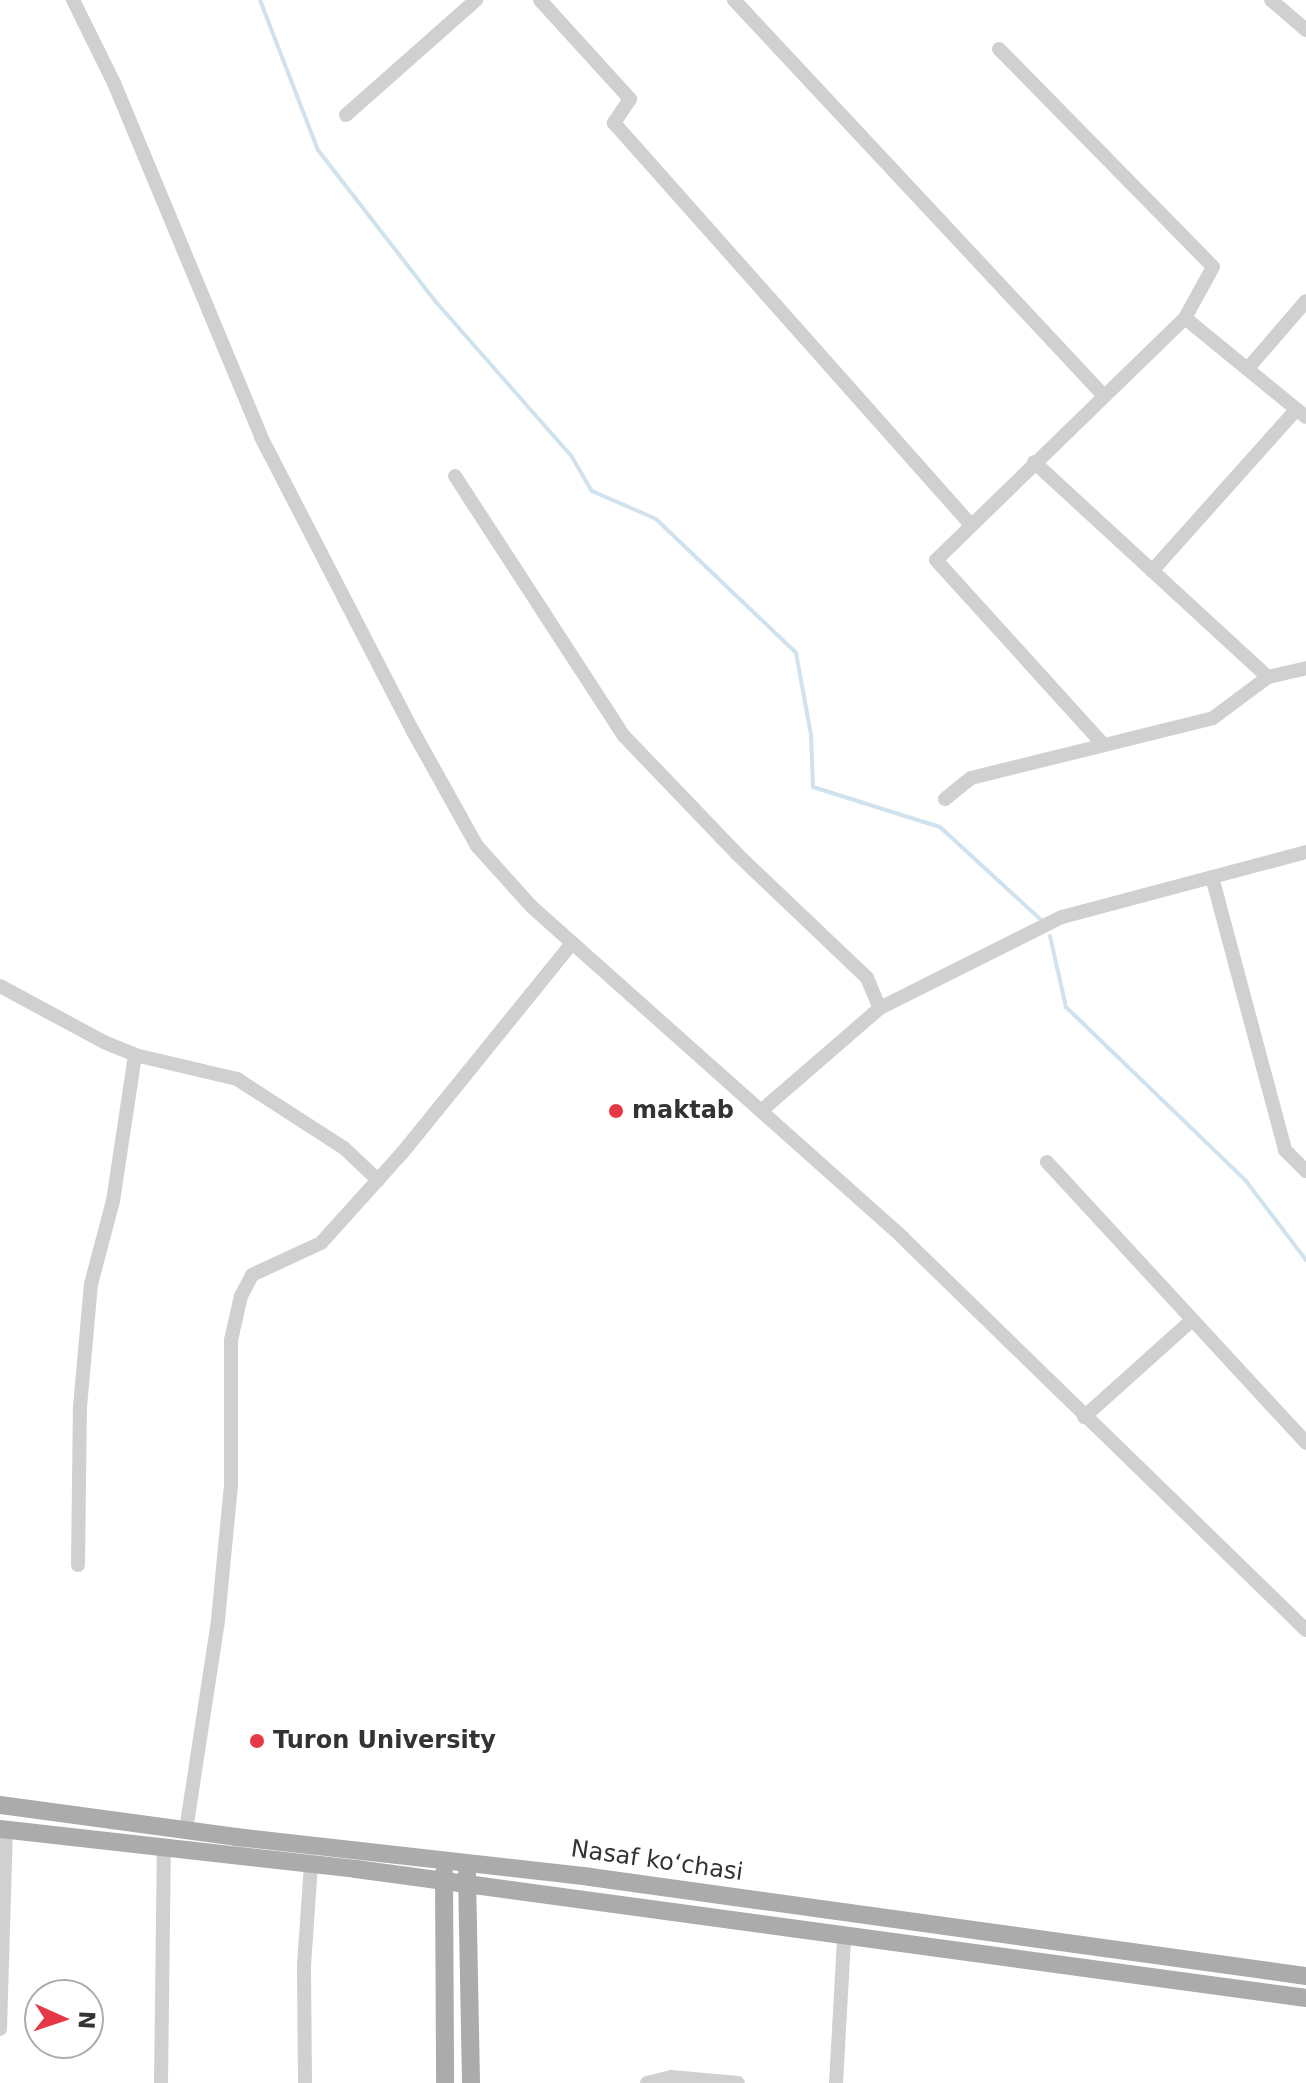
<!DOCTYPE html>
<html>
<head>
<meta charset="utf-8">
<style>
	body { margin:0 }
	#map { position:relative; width:1306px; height:2083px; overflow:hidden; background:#fff; font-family:"DejaVu Sans",sans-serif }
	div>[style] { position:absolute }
	.stream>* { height:4px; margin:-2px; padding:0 2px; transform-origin:2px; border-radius:2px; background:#cfe2ee }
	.minor>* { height:14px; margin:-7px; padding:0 7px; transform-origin:7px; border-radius:7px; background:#d0d0d0 }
	.major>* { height:18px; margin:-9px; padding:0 9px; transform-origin:9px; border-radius:9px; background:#ababab }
	.dots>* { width:22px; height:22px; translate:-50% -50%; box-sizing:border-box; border:4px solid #fff; border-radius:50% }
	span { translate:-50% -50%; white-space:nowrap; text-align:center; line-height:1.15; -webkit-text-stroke:8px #fff; paint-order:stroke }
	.poi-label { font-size:24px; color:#333; font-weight:700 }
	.left { translate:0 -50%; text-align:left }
	.street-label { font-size:24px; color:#333 }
	.north { position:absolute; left:24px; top:1979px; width:80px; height:80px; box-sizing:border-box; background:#fff; border:2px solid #adadad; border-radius:50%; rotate:93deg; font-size:22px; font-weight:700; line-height:32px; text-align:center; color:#333 }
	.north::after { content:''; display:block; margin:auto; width:28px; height:36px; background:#e63946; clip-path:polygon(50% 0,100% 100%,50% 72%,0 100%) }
</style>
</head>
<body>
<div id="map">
	<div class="stream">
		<i style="left:260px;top:0;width:161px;rotate:68.9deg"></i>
		<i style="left:318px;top:150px;width:192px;rotate:52.2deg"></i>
		<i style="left:436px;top:302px;width:206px;rotate:48.7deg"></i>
		<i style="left:572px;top:457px;width:39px;rotate:60deg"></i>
		<i style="left:592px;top:491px;width:70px;rotate:23.6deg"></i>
		<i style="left:656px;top:519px;width:194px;rotate:43.7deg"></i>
		<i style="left:796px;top:653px;width:83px;rotate:79.6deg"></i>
		<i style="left:811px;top:735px;width:52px;rotate:87.8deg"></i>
		<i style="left:813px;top:787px;width:133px;rotate:17.5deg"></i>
		<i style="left:940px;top:827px;width:136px;rotate:42.6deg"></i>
		<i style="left:1050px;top:936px;width:73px;rotate:77.3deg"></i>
		<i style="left:1066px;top:1007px;width:250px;rotate:44deg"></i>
		<i style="left:1246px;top:1181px;width:99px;rotate:52.8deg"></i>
	</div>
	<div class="minor">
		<i style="left:73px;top:0;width:93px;rotate:63.7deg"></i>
		<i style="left:114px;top:83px;width:383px;rotate:67.4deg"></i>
		<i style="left:261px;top:437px;width:333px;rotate:62.7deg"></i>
		<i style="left:414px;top:733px;width:129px;rotate:60.9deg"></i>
		<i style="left:477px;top:846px;width:82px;rotate:48deg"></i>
		<i style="left:532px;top:907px;width:497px;rotate:41.7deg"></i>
		<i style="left:903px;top:1238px;width:562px;rotate:44.21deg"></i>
		<i style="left:540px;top:0;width:134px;rotate:47.7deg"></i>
		<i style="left:630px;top:99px;width:29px;rotate:124deg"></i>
		<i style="left:614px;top:123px;width:538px;rotate:48.39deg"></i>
		<i style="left:734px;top:0;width:542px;rotate:46.94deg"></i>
		<i style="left:1271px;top:0;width:46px;rotate:40.6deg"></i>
		<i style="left:999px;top:49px;width:305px;rotate:45.5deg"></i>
		<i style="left:1213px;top:267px;width:58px;rotate:118.8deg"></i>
		<i style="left:1185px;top:318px;width:347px;rotate:135.8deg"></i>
		<i style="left:936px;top:560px;width:250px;rotate:47.8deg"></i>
		<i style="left:346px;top:115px;width:174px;rotate:-41.5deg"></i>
		<i style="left:1185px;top:318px;width:156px;rotate:39.3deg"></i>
		<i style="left:1249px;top:367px;width:87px;rotate:-49.2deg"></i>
		<i style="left:1034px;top:462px;width:318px;rotate:42.6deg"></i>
		<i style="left:455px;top:476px;width:310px;rotate:57deg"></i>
		<i style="left:624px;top:736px;width:163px;rotate:46.2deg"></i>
		<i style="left:737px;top:854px;width:180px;rotate:43.6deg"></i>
		<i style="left:867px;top:978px;width:33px;rotate:67deg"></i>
		<i style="left:1152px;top:571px;width:217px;rotate:-48.2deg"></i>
		<i style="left:945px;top:799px;width:33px;rotate:-39deg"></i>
		<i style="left:971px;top:778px;width:249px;rotate:-13.9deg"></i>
		<i style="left:1213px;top:718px;width:69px;rotate:-36.7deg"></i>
		<i style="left:1268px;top:677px;width:39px;rotate:-13deg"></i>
		<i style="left:1212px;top:877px;width:283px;rotate:75deg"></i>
		<i style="left:1285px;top:1150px;width:30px;rotate:45deg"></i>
		<i style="left:0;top:986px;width:120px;rotate:28.3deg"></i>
		<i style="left:106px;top:1043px;width:31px;rotate:22deg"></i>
		<i style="left:135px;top:1055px;width:105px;rotate:13.2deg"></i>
		<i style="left:237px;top:1079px;width:127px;rotate:32.8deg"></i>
		<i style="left:344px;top:1148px;width:47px;rotate:43.3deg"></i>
		<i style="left:761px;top:1111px;width:157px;rotate:-40.9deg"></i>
		<i style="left:880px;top:1008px;width:203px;rotate:-26.6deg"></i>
		<i style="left:1062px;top:917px;width:253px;rotate:-14.9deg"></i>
		<i style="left:1047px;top:1162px;width:382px;rotate:47.3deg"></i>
		<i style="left:1084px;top:1417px;width:144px;rotate:-41.9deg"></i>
		<i style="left:78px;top:1565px;width:158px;rotate:-89.3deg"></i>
		<i style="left:80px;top:1407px;width:123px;rotate:-84.9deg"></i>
		<i style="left:91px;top:1284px;width:86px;rotate:-75.2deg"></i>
		<i style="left:113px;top:1201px;width:148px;rotate:-81.4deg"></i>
		<i style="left:186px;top:1830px;width:212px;rotate:-81.3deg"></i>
		<i style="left:218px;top:1620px;width:137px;rotate:-84.5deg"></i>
		<i style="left:231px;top:1484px;width:144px;rotate:-90deg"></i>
		<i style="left:231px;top:1340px;width:45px;rotate:-77.2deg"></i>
		<i style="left:241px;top:1296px;width:24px;rotate:-62deg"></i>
		<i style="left:252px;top:1275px;width:76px;rotate:-24.9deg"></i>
		<i style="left:321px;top:1243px;width:122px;rotate:-48deg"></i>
		<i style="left:403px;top:1152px;width:269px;rotate:-51deg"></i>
		<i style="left:0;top:2029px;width:199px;rotate:-88.3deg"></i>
		<i style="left:161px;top:2083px;width:234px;rotate:-89.3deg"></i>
		<i style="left:305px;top:2083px;width:118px;rotate:-90.5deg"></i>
		<i style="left:304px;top:1965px;width:101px;rotate:-86deg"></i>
		<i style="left:647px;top:2083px;width:25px;rotate:-14deg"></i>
		<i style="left:671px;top:2077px;width:67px;rotate:5.1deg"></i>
		<i style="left:836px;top:2083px;width:145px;rotate:-86.8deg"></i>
	</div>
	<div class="major">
		<i style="left:0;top:1805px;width:238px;rotate:7.7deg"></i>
		<i style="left:236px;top:1837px;width:356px;rotate:6.4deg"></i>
		<i style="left:590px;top:1877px;width:723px;rotate:7.87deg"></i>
		<i style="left:0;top:1829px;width:358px;rotate:6.4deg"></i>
		<i style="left:356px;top:1869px;width:959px;rotate:7.73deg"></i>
		<i style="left:444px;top:1873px;width:210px;rotate:89.7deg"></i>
		<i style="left:467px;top:1874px;width:209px;rotate:88.9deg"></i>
	</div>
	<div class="dots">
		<i style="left:616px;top:1111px;background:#e63946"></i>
		<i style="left:257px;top:1741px;background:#e63946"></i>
	</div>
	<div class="poi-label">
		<span class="left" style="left:632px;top:1111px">maktab</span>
		<span class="left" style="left:273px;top:1741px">Turon University</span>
	</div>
	<div class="street-label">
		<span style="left:657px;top:1861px;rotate:8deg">Nasaf ko‘chasi</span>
	</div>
	<div class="north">N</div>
</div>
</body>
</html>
